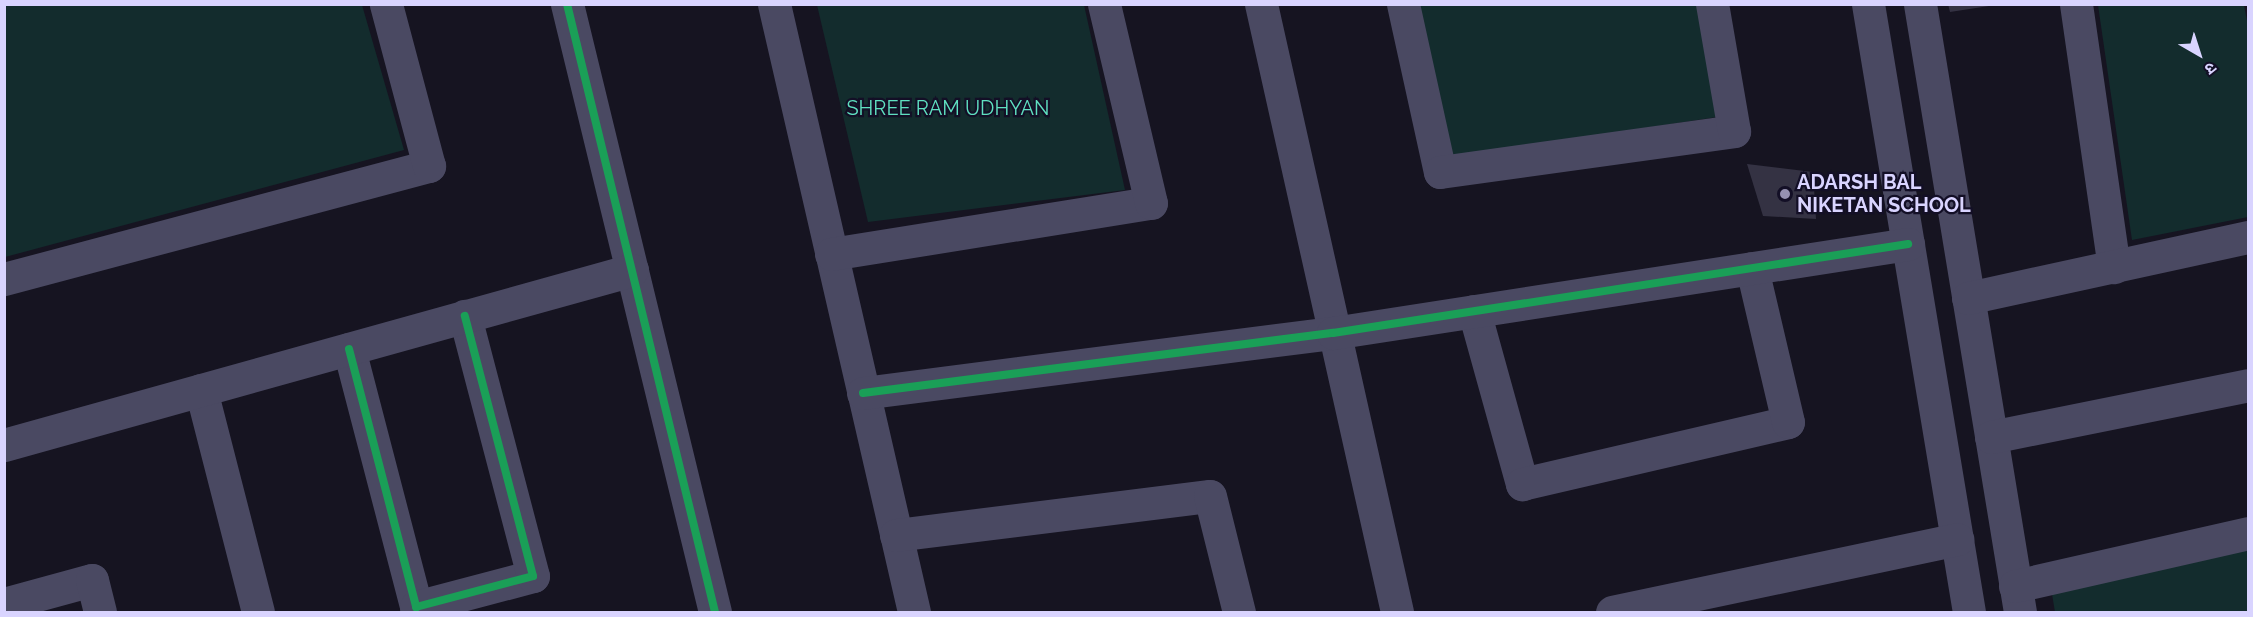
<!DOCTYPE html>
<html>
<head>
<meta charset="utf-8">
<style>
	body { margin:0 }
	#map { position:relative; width:2253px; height:617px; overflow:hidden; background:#161421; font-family:Raleway,"Noto Sans Devanagari",sans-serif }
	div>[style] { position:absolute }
	.green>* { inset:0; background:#132c2d }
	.building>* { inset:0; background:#343243 }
	.street>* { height:33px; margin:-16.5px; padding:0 16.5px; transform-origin:16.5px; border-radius:16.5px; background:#4a4962 }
	.cycleway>* { height:8px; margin:-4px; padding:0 4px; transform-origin:4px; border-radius:4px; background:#1a9f57 }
	.dots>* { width:16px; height:16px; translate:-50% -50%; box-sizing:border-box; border:3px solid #130f26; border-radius:50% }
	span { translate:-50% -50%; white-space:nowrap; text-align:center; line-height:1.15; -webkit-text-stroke:4.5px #130f26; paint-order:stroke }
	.park-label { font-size:20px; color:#5fe0c0 }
	.poi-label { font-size:20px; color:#d9d4ff; font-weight:700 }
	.left { translate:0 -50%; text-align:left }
	.frame { position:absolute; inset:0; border:6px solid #d9d4ff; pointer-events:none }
	.north { position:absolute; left:2169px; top:24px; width:60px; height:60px; -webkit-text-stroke:4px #130f26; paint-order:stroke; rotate:141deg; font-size:16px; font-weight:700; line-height:24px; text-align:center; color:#d9d4ff }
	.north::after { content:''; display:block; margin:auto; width:21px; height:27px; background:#d9d4ff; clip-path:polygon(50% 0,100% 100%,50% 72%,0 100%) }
</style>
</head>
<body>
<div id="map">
	<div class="green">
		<i style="clip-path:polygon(5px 4px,362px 5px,404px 150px,5px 257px)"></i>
		<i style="clip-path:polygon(817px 5px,1084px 5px,1125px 190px,868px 222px)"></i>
		<i style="clip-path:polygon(1414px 5px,1699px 5px,1717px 117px,1449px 158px)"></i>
		<i style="clip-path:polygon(2098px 5px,2244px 5px,2248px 26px,2248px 217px,2132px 240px)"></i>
		<i style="clip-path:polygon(2248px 547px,2248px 612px,2055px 612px,2052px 594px)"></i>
	</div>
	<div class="building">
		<i style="clip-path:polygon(1948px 4px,1989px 4px,1989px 6px,1950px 12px)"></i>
		<i style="clip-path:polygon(1747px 164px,1813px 172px,1816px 219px,1763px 216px)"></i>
	</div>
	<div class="street">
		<i style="left:567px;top:4px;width:626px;rotate:76.32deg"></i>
		<i style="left:774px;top:4px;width:624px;rotate:77.03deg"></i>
		<i style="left:1261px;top:4px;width:623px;rotate:77.39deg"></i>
		<i style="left:1403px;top:4px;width:172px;rotate:77.6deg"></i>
		<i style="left:1440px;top:172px;width:297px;rotate:-7.9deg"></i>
		<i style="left:1734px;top:131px;width:129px;rotate:-99.8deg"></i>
		<i style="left:1868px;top:4px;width:616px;rotate:80.57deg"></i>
		<i style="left:1920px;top:4px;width:616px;rotate:80.66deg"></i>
		<i style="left:2076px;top:4px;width:266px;rotate:81.8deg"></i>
		<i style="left:831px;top:254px;width:324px;rotate:-9.1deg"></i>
		<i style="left:1151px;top:203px;width:204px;rotate:-103.3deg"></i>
		<i style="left:4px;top:279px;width:440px;rotate:-14.9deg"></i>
		<i style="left:429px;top:166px;width:168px;rotate:-104.9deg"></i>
		<i style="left:1968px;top:298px;width:287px;rotate:-12.3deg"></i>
		<i style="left:1474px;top:311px;width:180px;rotate:74.5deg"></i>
		<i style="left:1522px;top:484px;width:273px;rotate:-13.1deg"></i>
		<i style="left:1788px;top:422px;width:158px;rotate:-103.2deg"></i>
		<i style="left:349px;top:349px;width:267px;rotate:75.4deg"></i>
		<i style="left:416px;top:607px;width:121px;rotate:-14.8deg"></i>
		<i style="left:533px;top:576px;width:269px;rotate:-104.7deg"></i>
		<i style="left:201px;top:390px;width:229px;rotate:75.6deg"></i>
		<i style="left:863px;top:393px;width:474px;rotate:-7.3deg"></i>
		<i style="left:1333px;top:333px;width:582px;rotate:-8.8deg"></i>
		<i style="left:1991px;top:437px;width:262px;rotate:-11.4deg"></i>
		<i style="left:4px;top:445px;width:652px;rotate:-15.57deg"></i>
		<i style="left:896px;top:535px;width:316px;rotate:-7.1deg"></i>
		<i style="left:1210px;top:496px;width:120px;rotate:76deg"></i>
		<i style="left:2015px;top:586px;width:239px;rotate:-12.8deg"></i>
		<i style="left:4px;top:604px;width:91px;rotate:-15.3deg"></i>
		<i style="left:92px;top:580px;width:33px;rotate:76deg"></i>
		<i style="left:1612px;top:612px;width:353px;rotate:-11.9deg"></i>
	</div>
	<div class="cycleway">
		<i style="left:567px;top:4px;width:626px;rotate:76.32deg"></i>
		<i style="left:349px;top:349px;width:267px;rotate:75.4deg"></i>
		<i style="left:416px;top:607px;width:121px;rotate:-14.8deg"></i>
		<i style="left:533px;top:576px;width:269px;rotate:-104.7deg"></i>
		<i style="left:863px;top:393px;width:474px;rotate:-7.3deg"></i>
		<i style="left:1333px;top:333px;width:582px;rotate:-8.8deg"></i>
	</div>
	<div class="dots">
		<i style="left:1785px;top:194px;background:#9591b1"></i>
	</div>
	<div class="park-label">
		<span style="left:948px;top:108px">SHREE RAM UDHYAN</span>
	</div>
	<div class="poi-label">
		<span class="left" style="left:1797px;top:194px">ADARSH BAL<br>NIKETAN SCHOOL</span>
	</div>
	<div class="frame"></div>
	<div class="north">उ</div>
</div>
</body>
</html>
